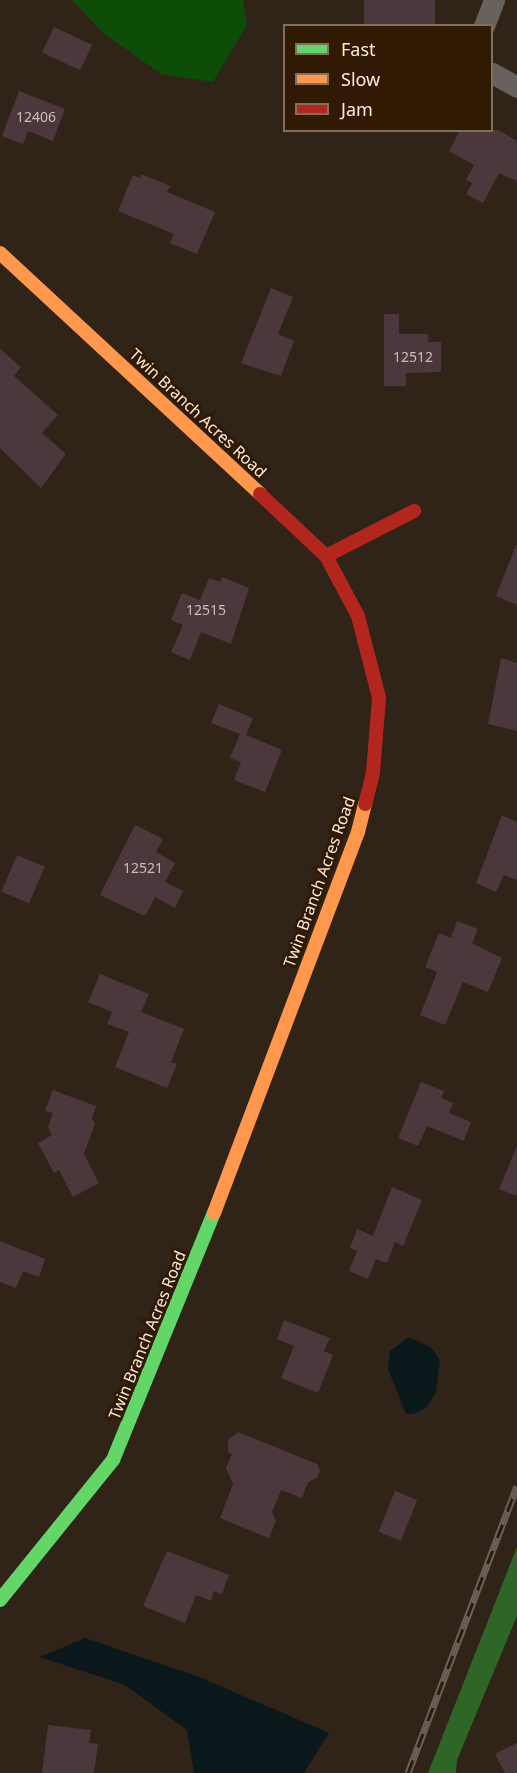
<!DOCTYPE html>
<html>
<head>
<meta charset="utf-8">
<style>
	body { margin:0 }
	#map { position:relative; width:517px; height:1773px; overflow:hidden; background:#302318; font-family:"Noto Sans",sans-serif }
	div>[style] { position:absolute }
	.green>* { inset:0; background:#0d4d08 }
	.forest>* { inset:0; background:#2e6628 }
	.water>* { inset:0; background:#0a181c }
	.building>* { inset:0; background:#4c373d; transform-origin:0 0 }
	.street>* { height:21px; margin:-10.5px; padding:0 10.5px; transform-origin:10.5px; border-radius:10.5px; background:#68625e }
	.fast>* { height:14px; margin:-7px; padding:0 7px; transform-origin:7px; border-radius:7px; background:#63d668 }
	.slow>* { height:14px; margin:-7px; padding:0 7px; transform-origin:7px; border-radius:7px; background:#ff974d }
	.jam>* { height:14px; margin:-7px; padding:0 7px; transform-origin:7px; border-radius:7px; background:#b3261e }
	.rail>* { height:7px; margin-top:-3.5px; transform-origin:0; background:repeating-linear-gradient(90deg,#301a04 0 14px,#6a615b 0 28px); box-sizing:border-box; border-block:2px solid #6a615b }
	span { translate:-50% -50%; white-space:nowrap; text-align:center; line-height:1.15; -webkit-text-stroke:6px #301a04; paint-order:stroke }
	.number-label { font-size:14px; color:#cfbeb6 }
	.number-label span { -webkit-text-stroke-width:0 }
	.street-label { font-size:16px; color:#fbebde }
	.legend { position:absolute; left:283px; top:24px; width:210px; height:108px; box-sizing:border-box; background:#301a04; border:2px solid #816e5b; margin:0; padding:8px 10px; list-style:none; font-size:18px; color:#fbebde }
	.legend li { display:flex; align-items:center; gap:12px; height:30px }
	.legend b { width:30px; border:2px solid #816e5b }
</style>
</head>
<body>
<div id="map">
	<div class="green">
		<i style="clip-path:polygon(72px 0,243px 0,247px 25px,213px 82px,161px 74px,103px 33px)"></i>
	</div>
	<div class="forest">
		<i style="clip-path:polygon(517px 1547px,517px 1616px,457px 1760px,456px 1773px,428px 1773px)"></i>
	</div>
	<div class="water">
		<i style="clip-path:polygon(409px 1337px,432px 1348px,440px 1360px,436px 1392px,427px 1407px,413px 1414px,406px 1414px,388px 1369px,390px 1351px)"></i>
		<i style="clip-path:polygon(85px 1638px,202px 1678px,329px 1733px,304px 1773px,194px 1773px,187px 1730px,125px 1685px,40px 1657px)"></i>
	</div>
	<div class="building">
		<i style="left:364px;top:0;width:71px;height:26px"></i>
		<i style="left:54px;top:27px;width:42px;height:28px;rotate:25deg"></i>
		<i style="clip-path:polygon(19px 91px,65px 109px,53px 141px,28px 131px,23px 144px,2px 136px)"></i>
		<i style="clip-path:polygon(460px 130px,498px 130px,517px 141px,517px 181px,499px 173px,483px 203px,466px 194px,472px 183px,466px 180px,474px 165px,449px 151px)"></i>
		<i style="clip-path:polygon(141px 174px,170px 186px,167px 192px,215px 212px,197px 254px,170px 243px,174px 234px,118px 211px,133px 175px,140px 178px)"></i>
		<i style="clip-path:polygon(271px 288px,293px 297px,278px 334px,294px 341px,281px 376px,241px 363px)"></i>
		<i style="clip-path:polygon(384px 314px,399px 314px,399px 334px,428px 334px,428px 342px,441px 342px,441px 372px,406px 373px,406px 386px,384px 386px)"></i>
		<i style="clip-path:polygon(0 349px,21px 367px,14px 376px,58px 415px,42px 433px,66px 454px,41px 488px,0 448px)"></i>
		<i style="clip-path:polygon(516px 545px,517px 545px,517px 605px,496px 596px)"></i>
		<i style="clip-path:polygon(222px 577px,249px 588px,231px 644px,201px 632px,190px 660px,171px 652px,183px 625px,171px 620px,182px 593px,200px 600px,209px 578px,220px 582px)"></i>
		<i style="clip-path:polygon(501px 658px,517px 663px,517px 731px,488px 724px)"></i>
		<i style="clip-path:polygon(219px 704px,253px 718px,246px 735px,282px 750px,265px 792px,234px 780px,241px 762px,230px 758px,240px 734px,211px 723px)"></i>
		<i style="clip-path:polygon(502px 815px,517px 822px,517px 880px,504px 875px,496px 892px,476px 883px)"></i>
		<i style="clip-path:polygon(135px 825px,163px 839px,156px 852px,175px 863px,165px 882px,183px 891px,175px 908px,155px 897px,146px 915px,142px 915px,100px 895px)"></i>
		<i style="left:17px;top:855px;width:30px;height:40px;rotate:23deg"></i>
		<i style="clip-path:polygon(457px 921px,478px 929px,472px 943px,502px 958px,488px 992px,463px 982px,445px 1025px,420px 1015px,437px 972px,425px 967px,439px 933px,451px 938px)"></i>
		<i style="clip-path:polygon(100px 974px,149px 994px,141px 1012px,184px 1029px,171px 1062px,177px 1064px,167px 1088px,115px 1067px,129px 1032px,107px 1024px,112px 1012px,88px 1002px)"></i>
		<i style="clip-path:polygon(421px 1082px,444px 1091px,441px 1098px,453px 1103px,449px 1113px,471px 1122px,464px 1141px,427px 1126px,418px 1146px,398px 1138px)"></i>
		<i style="clip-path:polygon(53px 1090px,96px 1106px,92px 1118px,95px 1124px,84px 1154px,99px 1183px,73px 1197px,59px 1170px,54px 1173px,38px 1143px,52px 1135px,48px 1127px,53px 1113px,45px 1111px)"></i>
		<i style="clip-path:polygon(517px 1146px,517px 1196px,499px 1189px)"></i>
		<i style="clip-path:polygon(392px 1187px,422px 1200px,403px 1246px,395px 1242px,387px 1263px,376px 1259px,368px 1279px,349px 1271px,357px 1251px,350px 1248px,357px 1229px,373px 1236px)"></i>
		<i style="clip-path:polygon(0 1241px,45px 1259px,39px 1277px,23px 1271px,16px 1288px,0 1282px)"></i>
		<i style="clip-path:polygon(284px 1320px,330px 1338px,324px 1351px,333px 1355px,318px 1393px,281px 1378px,294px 1346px,277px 1339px)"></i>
		<i style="clip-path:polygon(238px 1432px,317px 1464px,320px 1471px,317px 1478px,308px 1482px,302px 1498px,281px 1490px,272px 1512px,276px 1521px,269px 1538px,220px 1518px,233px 1484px,226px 1468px,232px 1454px,228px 1452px,228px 1440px)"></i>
		<i style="left:395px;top:1491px;width:24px;height:44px;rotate:22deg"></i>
		<i style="clip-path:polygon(167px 1551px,229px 1575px,222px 1594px,214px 1591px,211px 1601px,196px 1595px,185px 1623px,143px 1606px)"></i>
		<i style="clip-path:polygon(48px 1725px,91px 1730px,89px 1743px,98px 1744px,94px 1773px,42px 1773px)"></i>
		<i style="clip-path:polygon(517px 1743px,517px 1773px,505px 1773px,495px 1754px)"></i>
	</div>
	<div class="street">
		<i style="left:484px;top:26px;width:28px;rotate:-69deg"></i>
		<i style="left:492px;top:73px;width:29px;rotate:29deg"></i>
	</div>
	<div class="fast">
		<i style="left:0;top:1600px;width:180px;rotate:-51.1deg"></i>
		<i style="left:113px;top:1460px;width:267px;rotate:-67.8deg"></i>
	</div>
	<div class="slow">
		<i style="left:0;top:253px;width:355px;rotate:42.8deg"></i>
		<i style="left:214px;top:1213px;width:407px;rotate:-69.3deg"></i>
		<i style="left:358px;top:832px;width:29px;rotate:-76deg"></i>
	</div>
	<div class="jam">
		<i style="left:260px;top:494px;width:91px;rotate:43.2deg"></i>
		<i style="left:326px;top:556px;width:68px;rotate:61.9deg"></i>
		<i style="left:358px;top:616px;width:85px;rotate:75.6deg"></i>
		<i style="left:379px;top:698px;width:75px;rotate:94.6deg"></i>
		<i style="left:373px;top:773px;width:32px;rotate:104deg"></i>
		<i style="left:326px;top:556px;width:99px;rotate:-27.1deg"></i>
	</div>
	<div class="rail">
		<i style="left:408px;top:1773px;width:307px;rotate:-69.2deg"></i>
	</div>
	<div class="number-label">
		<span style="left:36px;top:117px">12406</span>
		<span style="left:413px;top:357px">12512</span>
		<span style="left:206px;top:610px">12515</span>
		<span style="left:143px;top:868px">12521</span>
	</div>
	<div class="street-label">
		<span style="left:198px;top:413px;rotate:43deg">Twin Branch Acres Road</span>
		<span style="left:319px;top:882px;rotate:-70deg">Twin Branch Acres Road</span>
		<span style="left:147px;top:1335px;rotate:-68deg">Twin Branch Acres Road</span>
	</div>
	<ul class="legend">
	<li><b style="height:8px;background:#63d668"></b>Fast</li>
	<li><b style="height:8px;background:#ff974d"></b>Slow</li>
	<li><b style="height:8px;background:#b3261e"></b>Jam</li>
	</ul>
</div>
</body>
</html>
